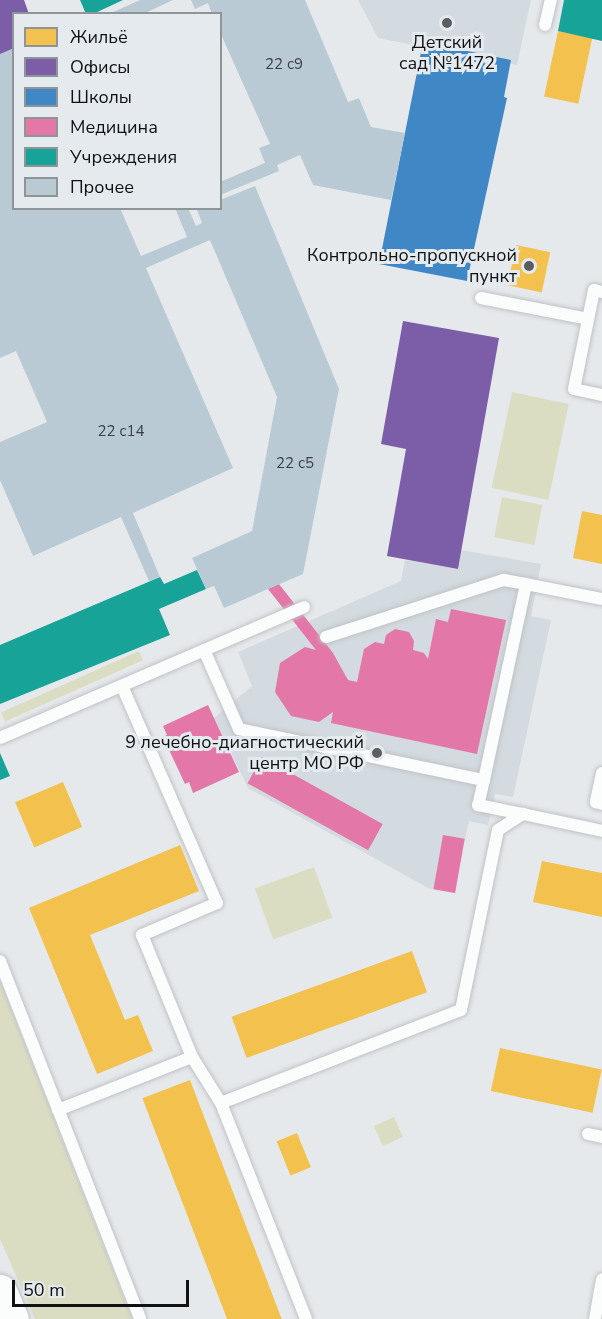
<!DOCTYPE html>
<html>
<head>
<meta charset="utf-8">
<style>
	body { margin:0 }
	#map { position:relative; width:602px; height:1319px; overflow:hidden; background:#e6e9ec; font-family:"Nunito Sans",sans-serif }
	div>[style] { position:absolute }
	.built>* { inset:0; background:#d3dbe0 }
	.green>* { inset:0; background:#dbddc3; transform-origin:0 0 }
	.homes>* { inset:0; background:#f2c14e; transform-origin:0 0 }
	.offices>* { inset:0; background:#7b5ea7 }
	.schools>* { inset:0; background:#3f88c5 }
	.health>* { inset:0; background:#e377a8; transform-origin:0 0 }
	.public>* { inset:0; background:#17a398 }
	.building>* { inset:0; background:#b9cad5 }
	.roads { filter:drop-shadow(0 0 2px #c0c2c5) drop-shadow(0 0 2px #c0c2c5) }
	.service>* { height:12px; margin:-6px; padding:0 6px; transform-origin:6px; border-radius:6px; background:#fbfcfc }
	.secondary>* { height:33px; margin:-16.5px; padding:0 16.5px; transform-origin:16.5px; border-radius:16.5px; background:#fbfcfc }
	.dots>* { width:16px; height:16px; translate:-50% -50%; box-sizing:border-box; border:3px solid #e4eaee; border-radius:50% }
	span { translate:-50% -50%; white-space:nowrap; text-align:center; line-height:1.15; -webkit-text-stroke:6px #e4eaee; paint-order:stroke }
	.number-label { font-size:15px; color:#3a4044 }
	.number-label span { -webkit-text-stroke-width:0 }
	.poi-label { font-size:18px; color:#101214 }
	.right { translate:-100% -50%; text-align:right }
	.legend { position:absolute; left:12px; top:12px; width:210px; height:198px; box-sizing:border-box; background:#e4eaee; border:2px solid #8f9497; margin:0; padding:8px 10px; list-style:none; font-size:18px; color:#101214 }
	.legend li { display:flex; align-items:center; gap:12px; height:30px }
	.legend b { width:30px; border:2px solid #8f9497 }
	.scale { position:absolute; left:12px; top:1280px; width:177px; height:27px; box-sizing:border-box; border:3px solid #101214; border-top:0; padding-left:8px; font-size:18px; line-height:21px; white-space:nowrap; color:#101214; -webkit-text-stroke:4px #e4eaee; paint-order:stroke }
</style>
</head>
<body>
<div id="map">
	<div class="built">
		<i style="clip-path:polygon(358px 0,531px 0,517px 65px,378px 38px)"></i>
		<i style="clip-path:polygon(461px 550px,541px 564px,531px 616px,551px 620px,513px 797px,495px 794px,488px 825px,469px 821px,454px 893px,428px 888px,248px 788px,214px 718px,252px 686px,238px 652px,401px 581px,405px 560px,458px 569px)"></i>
	</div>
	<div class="green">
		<i style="left:512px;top:392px;width:58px;height:98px;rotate:12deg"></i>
		<i style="left:502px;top:497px;width:41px;height:41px;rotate:11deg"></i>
		<i style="left:139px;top:651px;width:10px;height:151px;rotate:66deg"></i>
		<i style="left:314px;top:867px;width:54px;height:63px;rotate:70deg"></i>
		<i style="clip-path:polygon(0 980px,132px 1319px,35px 1319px,0 1239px)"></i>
		<i style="left:394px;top:1117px;width:22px;height:22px;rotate:66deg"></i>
	</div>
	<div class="homes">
		<i style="left:558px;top:31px;width:35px;height:67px;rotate:12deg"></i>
		<i style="left:516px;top:245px;width:35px;height:41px;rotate:12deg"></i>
		<i style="clip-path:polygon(582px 511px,602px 515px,602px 564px,573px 558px)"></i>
		<i style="left:63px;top:782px;width:49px;height:52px;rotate:67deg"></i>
		<i style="clip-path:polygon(180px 845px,199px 891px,90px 935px,125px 1020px,138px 1015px,153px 1051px,97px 1074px,29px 908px)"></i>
		<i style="clip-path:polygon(542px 861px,602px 873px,602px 917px,533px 902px)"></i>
		<i style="left:412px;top:951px;width:44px;height:192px;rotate:70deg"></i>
		<i style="left:500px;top:1048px;width:104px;height:44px;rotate:12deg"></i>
		<i style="left:190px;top:1080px;width:257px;height:51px;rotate:69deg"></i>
		<i style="left:297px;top:1133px;width:37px;height:22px;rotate:68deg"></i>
	</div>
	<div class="offices">
		<i style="clip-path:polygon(0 0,24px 0,29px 14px,14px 14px,14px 59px,6px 62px,14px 81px,0 87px)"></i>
		<i style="clip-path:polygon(403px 321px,499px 338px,458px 569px,387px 556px,406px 449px,381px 444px)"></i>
	</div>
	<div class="schools">
		<i style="clip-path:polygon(423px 42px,511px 60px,504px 97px,507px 98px,467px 281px,379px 264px)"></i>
	</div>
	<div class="health">
		<i style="clip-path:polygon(279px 584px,333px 653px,348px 680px,357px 682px,364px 649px,375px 642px,384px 644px,386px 635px,395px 629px,409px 632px,414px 641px,413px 650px,424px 653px,428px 659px,436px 619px,448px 622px,451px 609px,506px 620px,477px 754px,331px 723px,333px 712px,319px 722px,291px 716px,275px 692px,280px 663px,305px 647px,316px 650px,268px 589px)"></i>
		<i style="clip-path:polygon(208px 705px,239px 772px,193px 793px,189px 782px,185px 784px,163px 737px,167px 735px,163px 726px)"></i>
		<i style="left:262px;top:757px;width:138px;height:30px;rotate:29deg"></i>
		<i style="left:443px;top:835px;width:22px;height:55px;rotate:10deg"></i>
	</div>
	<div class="public">
		<i style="clip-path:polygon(80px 0,123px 0,93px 14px,86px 14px)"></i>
		<i style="clip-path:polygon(564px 0,602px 0,602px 41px,558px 31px)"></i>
		<i style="clip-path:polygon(197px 570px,206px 589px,159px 609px,170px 635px,0 704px,0 645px,160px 577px,164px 584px)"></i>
		<i style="clip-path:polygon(0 753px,10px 776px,0 780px)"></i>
	</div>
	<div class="building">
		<i style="clip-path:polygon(140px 0,173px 0,143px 14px,109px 14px)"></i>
		<i style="clip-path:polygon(191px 0,305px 0,348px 102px,359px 98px,371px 127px,405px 133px,391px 200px,313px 185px,300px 155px,277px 165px,279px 171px,220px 195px,220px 182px,265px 163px,259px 148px,270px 144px,220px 32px,220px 14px,212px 14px,208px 3px,195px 9px)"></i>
		<i style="clip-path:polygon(14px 48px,14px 208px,120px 208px,141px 256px,187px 237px,175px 208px,188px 208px,196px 226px,202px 223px,197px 210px,220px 208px,220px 200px,255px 186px,339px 389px,303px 574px,224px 608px,214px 586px,206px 589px,192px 558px,252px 531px,277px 397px,210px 240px,146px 268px,233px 468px,133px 513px,160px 577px,149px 581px,121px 517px,33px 556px,0 480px,0 442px,47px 422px,16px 351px,0 358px,0 54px)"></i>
	</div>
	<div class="roads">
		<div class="service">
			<i style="left:545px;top:25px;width:26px;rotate:-77deg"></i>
			<i style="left:602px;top:292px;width:8px;rotate:-166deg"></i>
			<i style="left:594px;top:290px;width:101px;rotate:101.4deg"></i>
			<i style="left:574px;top:389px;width:29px;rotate:12deg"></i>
			<i style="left:481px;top:298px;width:109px;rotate:11.1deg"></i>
			<i style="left:326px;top:637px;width:187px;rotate:-17.8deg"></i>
			<i style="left:504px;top:580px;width:22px;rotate:10deg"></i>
			<i style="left:204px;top:650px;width:86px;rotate:66.1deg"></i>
			<i style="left:239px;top:729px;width:250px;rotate:11.8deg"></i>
			<i style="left:484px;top:780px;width:200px;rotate:-77.9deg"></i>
			<i style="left:526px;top:584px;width:77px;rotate:11.2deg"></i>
			<i style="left:122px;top:686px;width:237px;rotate:66.4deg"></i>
			<i style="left:217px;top:903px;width:82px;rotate:156.9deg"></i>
			<i style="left:142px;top:935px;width:132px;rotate:67.7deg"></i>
			<i style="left:192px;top:1057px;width:54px;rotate:57.8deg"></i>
			<i style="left:221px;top:1103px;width:232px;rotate:68.5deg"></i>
			<i style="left:0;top:738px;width:331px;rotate:-23.3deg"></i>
			<i style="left:602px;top:773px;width:30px;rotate:102deg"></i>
			<i style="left:596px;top:802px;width:6px;rotate:18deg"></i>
			<i style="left:484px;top:780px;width:26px;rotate:103deg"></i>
			<i style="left:478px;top:805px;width:46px;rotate:11.3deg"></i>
			<i style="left:0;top:961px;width:384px;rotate:68.6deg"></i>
			<i style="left:221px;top:1103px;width:257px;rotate:-21.2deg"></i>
			<i style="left:461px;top:1010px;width:184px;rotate:-78.4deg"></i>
			<i style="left:498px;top:830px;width:30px;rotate:-33deg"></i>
			<i style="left:523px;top:814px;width:81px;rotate:12.1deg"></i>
			<i style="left:58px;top:1110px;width:144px;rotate:-21.6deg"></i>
			<i style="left:588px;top:1134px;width:14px;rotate:12deg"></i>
			<i style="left:595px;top:1319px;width:40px;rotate:-80deg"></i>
		</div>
		<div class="secondary">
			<i style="left:0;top:1291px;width:30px;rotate:67deg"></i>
		</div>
	</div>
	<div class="dots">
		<i style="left:447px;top:23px;background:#5b5d60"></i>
		<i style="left:529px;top:266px;background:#5b5d60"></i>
		<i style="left:377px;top:753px;background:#5b5d60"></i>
	</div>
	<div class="number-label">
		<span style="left:284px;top:65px">22 с9</span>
		<span style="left:121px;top:432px">22 c14</span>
		<span style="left:295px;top:464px">22 с5</span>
	</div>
	<div class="poi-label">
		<span style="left:447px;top:53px">Детский<br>сад №1472</span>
		<span class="right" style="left:517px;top:266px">Контрольно-пропускной<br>пункт</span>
		<span class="right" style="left:364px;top:753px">9 лечебно-диагностический<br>центр МО РФ</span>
	</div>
	<ul class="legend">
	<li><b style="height:16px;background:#f2c14e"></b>Жильё</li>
	<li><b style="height:16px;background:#7b5ea7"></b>Офисы</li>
	<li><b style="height:16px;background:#3f88c5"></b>Школы</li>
	<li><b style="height:16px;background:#e377a8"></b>Медицина</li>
	<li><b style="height:16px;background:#17a398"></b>Учреждения</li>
	<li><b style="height:16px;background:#b9cad5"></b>Прочее</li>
	</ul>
	<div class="scale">50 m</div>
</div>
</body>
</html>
